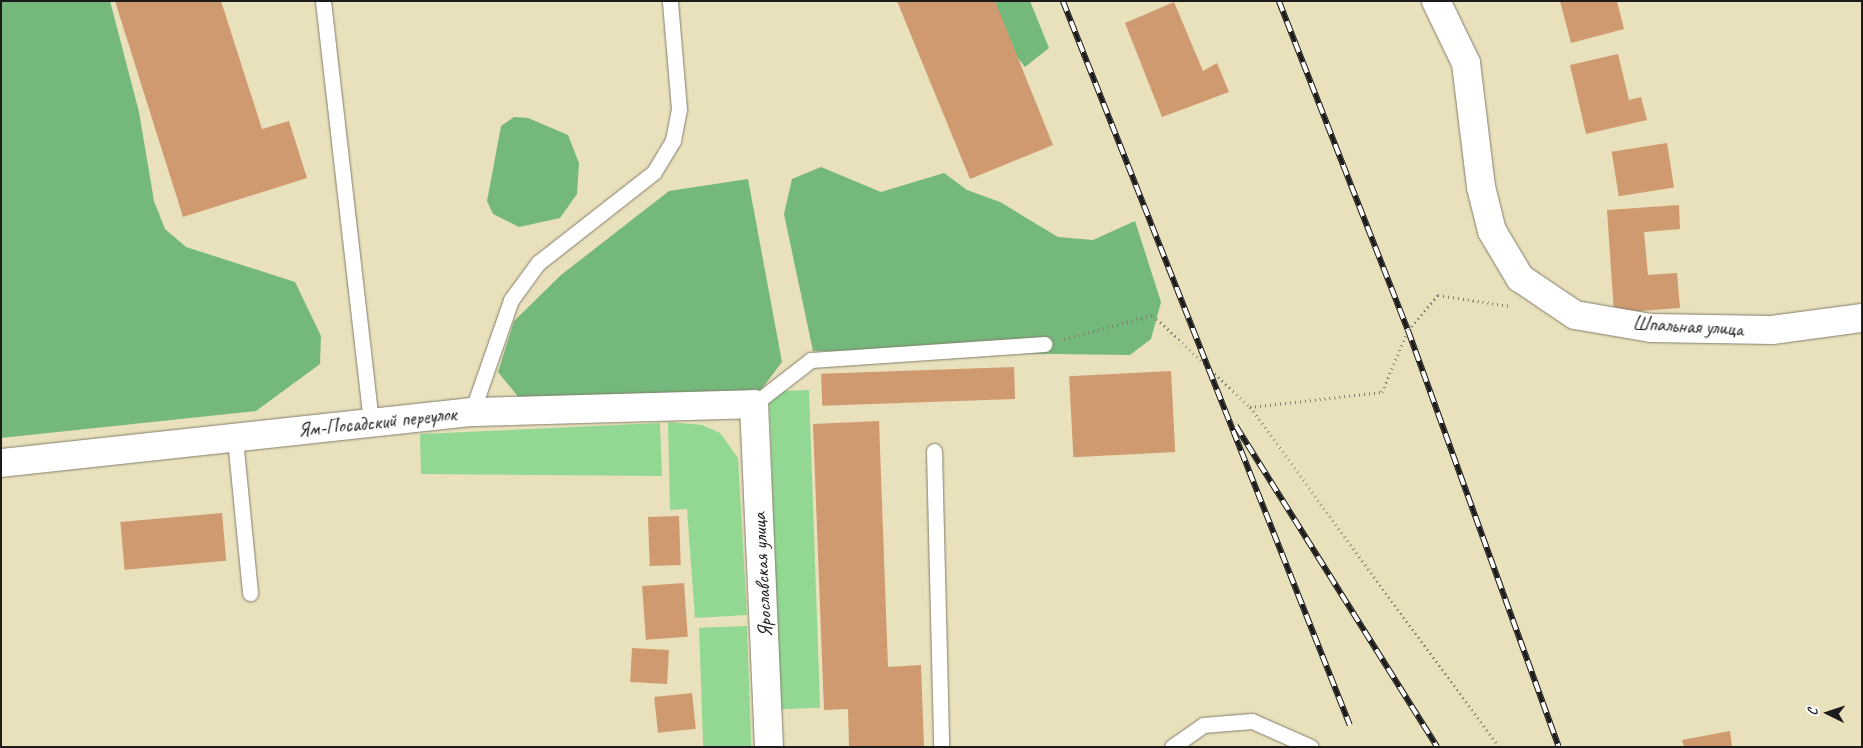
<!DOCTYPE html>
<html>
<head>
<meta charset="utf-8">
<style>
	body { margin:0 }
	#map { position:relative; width:1863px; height:748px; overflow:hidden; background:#e9e0bc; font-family:Caveat,sans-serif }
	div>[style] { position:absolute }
	.green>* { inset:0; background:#92d892; transform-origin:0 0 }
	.forest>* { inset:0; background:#75b87c }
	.building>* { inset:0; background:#d09a70; transform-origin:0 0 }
	.path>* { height:3px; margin-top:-1.5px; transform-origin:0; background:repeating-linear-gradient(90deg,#827e6c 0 1px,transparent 0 5px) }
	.roads { filter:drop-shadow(0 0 1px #827e6c) drop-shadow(0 0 1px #827e6c) }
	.service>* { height:15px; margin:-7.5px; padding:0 7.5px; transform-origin:7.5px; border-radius:7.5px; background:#fff }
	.minor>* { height:28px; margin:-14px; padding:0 14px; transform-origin:14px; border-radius:14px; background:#fff }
	.rail>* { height:5.5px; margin-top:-2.75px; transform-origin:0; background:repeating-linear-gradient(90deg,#fff 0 11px,#1c1c1c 0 22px); box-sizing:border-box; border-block:1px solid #1c1c1c }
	span { translate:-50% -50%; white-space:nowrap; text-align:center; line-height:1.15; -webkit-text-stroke:4px #fff; paint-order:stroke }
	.street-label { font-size:20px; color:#1c1c1c }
	.frame { position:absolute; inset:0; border:2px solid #1c1c1c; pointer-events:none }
	.north { position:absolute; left:1803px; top:688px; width:50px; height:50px; -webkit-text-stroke:4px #fff; paint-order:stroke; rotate:274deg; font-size:14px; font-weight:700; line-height:20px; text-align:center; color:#1c1c1c }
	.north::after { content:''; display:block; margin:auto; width:18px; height:22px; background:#1c1c1c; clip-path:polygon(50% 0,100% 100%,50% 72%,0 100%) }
</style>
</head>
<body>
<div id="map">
	<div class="green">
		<i style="left:809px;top:390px;width:318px;height:40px;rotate:88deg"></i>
		<i style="clip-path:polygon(668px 422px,702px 425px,720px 433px,738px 458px,747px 615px,695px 618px,687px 509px,670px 510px)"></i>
		<i style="clip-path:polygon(660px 423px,662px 476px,421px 474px,420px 434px)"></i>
		<i style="left:747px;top:626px;width:121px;height:48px;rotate:88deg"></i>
	</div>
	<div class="forest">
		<i style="clip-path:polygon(1px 1px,110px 1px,139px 112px,154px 201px,165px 229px,186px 247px,295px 282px,321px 336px,320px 364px,256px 411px,1px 438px)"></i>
		<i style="clip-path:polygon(965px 1px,1030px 1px,1049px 48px,1025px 67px,987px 19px)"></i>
		<i style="clip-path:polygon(514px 117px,528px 118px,568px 135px,579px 163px,577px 194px,560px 218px,519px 227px,493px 214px,487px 201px,501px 126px)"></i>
		<i style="clip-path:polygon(821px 167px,881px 192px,944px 173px,967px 190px,1000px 202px,1058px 237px,1093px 240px,1135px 221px,1161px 302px,1151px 339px,1130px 355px,813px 351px,784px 214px,792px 179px)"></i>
		<i style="clip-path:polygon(748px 179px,782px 362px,757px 395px,520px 399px,498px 372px,514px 321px,561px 275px,669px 191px)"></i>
	</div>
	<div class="building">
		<i style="clip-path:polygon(115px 1px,221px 1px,262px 129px,289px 121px,307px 178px,183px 217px)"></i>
		<i style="clip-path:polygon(897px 1px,995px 1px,1053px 145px,970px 179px)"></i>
		<i style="clip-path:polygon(1560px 1px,1617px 1px,1624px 29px,1571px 43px)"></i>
		<i style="clip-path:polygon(1174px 2px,1203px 71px,1217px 63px,1229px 92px,1162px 117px,1125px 23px)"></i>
		<i style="clip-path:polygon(1618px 54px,1629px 100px,1641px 97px,1647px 120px,1586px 134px,1570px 65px)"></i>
		<i style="left:1667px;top:143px;width:45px;height:56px;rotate:81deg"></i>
		<i style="clip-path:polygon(1679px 205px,1680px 229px,1644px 232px,1648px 275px,1677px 273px,1680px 308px,1614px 313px,1607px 210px)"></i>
		<i style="left:1014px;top:367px;width:32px;height:193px;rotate:88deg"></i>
		<i style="left:1171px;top:371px;width:81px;height:102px;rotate:87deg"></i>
		<i style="clip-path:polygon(879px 421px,888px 667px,921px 665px,924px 747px,849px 747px,848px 709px,824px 710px,813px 424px)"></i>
		<i style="left:222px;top:513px;width:48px;height:102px;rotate:85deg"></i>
		<i style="left:679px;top:516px;width:49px;height:31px;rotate:88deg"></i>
		<i style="left:684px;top:583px;width:54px;height:42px;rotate:86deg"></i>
		<i style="left:632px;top:648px;width:37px;height:34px;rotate:3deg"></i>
		<i style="left:692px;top:693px;width:36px;height:38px;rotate:84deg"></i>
		<i style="clip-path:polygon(1730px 731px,1732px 747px,1684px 747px,1682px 740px)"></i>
	</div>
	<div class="path">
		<i style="left:1064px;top:339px;width:92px;rotate:-15.1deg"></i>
		<i style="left:1153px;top:315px;width:134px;rotate:43.5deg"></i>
		<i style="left:1250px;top:407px;width:133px;rotate:-6.5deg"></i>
		<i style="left:1382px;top:392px;width:67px;rotate:-67.2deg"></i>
		<i style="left:1408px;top:330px;width:46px;rotate:-49.4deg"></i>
		<i style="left:1438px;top:295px;width:73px;rotate:8.7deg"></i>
		<i style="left:1250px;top:407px;width:421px;rotate:53.8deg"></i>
	</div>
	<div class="roads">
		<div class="service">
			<i style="left:323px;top:1px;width:425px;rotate:83.5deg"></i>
			<i style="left:754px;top:404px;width:72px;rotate:-37.7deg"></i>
			<i style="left:811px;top:360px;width:234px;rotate:-3.9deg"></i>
			<i style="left:472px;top:412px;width:119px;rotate:-70.8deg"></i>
			<i style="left:511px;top:300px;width:46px;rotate:-53.9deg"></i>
			<i style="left:538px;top:263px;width:147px;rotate:-38.1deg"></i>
			<i style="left:654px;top:172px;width:37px;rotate:-59deg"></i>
			<i style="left:673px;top:140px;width:32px;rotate:-79deg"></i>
			<i style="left:679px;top:109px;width:108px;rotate:-94.8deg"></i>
			<i style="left:235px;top:439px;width:155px;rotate:84.4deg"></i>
			<i style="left:934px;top:451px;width:296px;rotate:88.6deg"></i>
			<i style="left:1172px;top:747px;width:38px;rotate:-35deg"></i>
			<i style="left:1203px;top:725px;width:49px;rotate:-4.7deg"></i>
			<i style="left:1252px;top:721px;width:64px;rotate:23.8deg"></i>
		</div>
		<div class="minor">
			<i style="left:1436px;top:1px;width:69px;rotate:64.2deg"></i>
			<i style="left:1466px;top:63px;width:125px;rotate:83.1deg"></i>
			<i style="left:1481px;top:187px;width:45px;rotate:76deg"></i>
			<i style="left:1492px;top:231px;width:55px;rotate:59.2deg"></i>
			<i style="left:1520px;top:278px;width:66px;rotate:33.9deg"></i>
			<i style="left:1575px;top:315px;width:77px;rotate:9.7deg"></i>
			<i style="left:1651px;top:328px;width:121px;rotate:0.9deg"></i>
			<i style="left:1772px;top:330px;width:91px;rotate:-7.6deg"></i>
			<i style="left:1px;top:463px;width:474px;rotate:-6.2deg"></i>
			<i style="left:472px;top:412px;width:282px;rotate:-1.6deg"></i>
			<i style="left:754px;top:404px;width:343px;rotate:87.5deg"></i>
		</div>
	</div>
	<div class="rail">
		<i style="left:1063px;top:1px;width:779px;rotate:68.38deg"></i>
		<i style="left:1279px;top:1px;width:353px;rotate:68.6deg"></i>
		<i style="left:1408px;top:330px;width:443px;rotate:70.1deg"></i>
		<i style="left:1236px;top:426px;width:379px;rotate:57.9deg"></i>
	</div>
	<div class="street-label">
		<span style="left:1688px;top:326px;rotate:3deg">Шпальная улица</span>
		<span style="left:377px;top:422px;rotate:-6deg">Ям-Посадский переулок</span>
		<span style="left:762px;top:575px;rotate:-93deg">Ярославская улица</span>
	</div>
	<div class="frame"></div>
	<div class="north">С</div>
</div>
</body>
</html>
